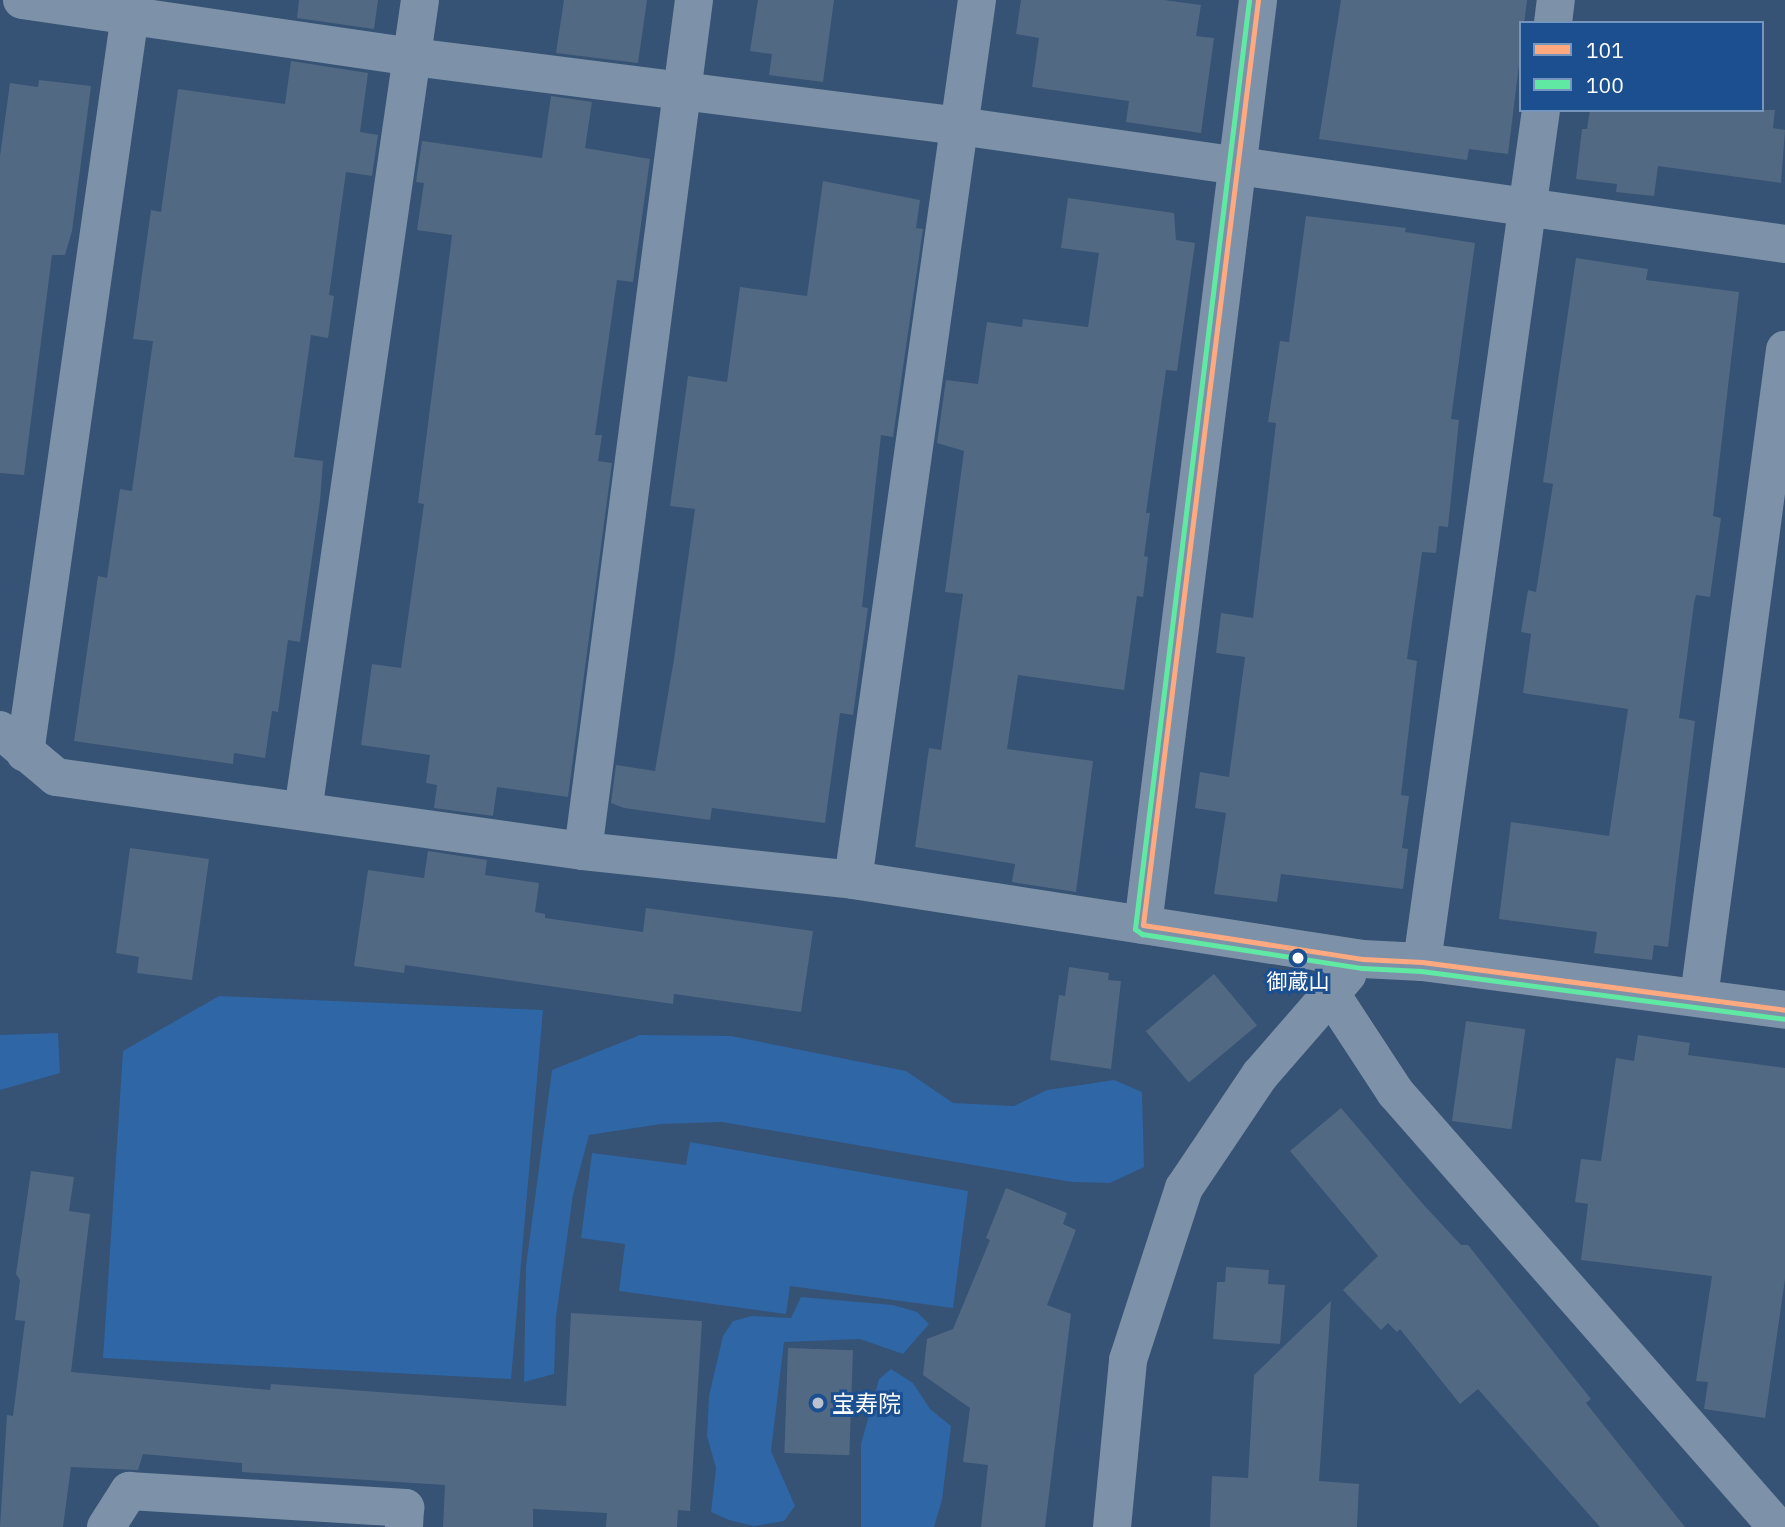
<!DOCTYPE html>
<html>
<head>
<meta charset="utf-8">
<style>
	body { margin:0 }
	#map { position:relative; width:1785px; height:1527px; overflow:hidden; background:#365274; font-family:"IBM Plex Sans","Noto Sans JP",sans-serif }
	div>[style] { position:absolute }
	.green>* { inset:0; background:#2f66a5 }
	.building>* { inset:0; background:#526984; transform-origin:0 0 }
	.street>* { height:38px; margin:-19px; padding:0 19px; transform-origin:19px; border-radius:19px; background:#7d92a8 }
	.bus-1>* { height:5px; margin:-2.5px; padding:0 2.5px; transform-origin:2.5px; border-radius:2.5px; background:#ffa980 }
	.bus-2>* { height:5px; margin:-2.5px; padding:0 2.5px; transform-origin:2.5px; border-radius:2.5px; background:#60e9a3 }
	.dots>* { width:19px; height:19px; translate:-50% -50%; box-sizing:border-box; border:4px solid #1b4f8f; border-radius:50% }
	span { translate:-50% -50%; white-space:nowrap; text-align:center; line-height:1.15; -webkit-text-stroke:6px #1b4f8f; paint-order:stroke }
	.bus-label { font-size:21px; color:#fff }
	.poi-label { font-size:23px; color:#fff }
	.left { translate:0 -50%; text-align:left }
	.legend { position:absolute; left:1519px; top:21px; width:245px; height:91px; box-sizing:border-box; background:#1b4f8f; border:2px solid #7695bc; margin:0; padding:9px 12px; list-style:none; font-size:21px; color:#fff }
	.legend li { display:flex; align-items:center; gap:14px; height:35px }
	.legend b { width:35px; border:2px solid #7695bc }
</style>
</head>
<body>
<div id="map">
	<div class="green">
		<i style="clip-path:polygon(219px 996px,543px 1010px,511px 1379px,103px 1358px,123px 1051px)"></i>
		<i style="clip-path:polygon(58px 1033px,60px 1073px,0 1090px,0 1035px)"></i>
		<i style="clip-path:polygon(640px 1035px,731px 1036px,906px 1071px,953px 1103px,1014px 1106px,1047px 1090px,1114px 1080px,1142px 1092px,1144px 1167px,1110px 1183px,1072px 1182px,722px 1122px,661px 1124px,589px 1135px,573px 1195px,556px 1317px,554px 1374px,524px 1382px,526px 1266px,552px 1070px)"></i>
		<i style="clip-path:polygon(690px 1142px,968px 1191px,953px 1308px,790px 1286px,786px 1314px,619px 1291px,625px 1244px,581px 1238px,592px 1153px,686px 1165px)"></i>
		<i style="clip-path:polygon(801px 1297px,893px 1305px,917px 1312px,929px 1324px,903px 1354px,860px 1339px,784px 1342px,771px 1451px,795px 1506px,784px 1521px,754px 1526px,729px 1520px,711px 1512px,716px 1468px,707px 1436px,709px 1396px,723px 1336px,733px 1321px,752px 1316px,791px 1318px)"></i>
		<i style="clip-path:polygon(891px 1369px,913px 1383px,930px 1409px,951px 1426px,942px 1500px,934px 1527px,861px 1527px,861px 1444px,879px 1379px)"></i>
	</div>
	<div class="building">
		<i style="clip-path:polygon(299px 0,378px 0,374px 29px,297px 18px)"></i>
		<i style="clip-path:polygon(564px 0,647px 0,638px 63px,556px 53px)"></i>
		<i style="clip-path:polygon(758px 0,834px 0,823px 82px,769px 75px,772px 54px,750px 51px)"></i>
		<i style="clip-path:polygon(1021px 0,1164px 0,1201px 5px,1196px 36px,1214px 38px,1201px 133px,1126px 122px,1129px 101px,1032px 87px,1039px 38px,1016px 34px)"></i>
		<i style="clip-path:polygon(1341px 0,1527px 0,1508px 154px,1469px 149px,1467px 160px,1319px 139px)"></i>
		<i style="clip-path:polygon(291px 61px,368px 73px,360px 132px,378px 135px,372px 176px,346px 172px,329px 295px,334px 296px,328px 338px,311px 335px,294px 457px,323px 461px,320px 501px,300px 642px,288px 640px,278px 712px,272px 711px,265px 758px,234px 753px,233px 764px,74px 741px,98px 576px,107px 578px,120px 489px,132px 491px,153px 341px,133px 339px,151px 210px,161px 212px,178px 89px,285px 104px)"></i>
		<i style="clip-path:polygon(39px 80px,91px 86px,72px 231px,65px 255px,52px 255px,24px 475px,0 473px,0 156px,10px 83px,38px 87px)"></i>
		<i style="clip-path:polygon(551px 96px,592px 102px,585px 148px,650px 159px,633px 282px,617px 280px,595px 435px,602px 435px,598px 461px,612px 463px,568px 797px,497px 787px,493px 816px,434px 808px,437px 785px,426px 783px,430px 755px,361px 745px,372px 664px,401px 668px,424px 504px,418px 503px,452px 235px,417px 230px,424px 183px,416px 182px,422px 141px,542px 158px)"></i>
		<i style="clip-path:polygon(1590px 110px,1775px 110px,1773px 128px,1785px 130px,1781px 183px,1658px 166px,1654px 196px,1616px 192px,1617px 184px,1576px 179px,1582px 129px,1587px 129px)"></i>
		<i style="clip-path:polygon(823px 181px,920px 200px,916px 228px,923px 229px,893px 437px,881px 435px,862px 607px,868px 608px,853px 715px,840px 713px,825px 823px,712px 808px,710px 820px,624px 808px,611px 803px,616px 765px,655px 771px,674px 659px,695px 509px,670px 506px,688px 376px,727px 382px,740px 287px,807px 296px)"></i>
		<i style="clip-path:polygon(1068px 198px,1174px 213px,1176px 240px,1195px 243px,1177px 371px,1166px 370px,1146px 513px,1150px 513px,1144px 556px,1148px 557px,1143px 597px,1137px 596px,1124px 690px,1018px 675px,1007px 749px,1093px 761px,1076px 892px,1012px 882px,1015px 864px,915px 847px,929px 748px,941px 750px,963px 594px,945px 592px,964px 451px,937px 443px,946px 380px,978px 384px,987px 322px,1022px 327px,1023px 319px,1088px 327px,1099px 253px,1061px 248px)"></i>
		<i style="clip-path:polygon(1306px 216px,1406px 228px,1405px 232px,1475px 243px,1451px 419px,1459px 420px,1448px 527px,1439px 526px,1436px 553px,1422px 552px,1407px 659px,1417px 661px,1401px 795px,1409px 796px,1402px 848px,1408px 849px,1403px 889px,1281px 874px,1277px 902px,1214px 894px,1226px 813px,1195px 808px,1200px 772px,1229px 777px,1245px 657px,1216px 653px,1221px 613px,1253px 618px,1276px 423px,1268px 422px,1280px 341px,1289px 342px)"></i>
		<i style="clip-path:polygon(1576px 258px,1648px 269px,1646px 280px,1739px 292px,1713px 516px,1721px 518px,1710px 597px,1696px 595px,1694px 603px,1679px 718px,1695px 721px,1668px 947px,1654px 945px,1652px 960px,1594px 953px,1597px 932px,1499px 919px,1511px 822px,1609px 836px,1628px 709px,1523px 693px,1531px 634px,1521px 632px,1528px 590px,1536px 592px,1553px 484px,1543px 482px)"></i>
		<i style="clip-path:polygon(130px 848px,209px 859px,192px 980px,137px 973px,139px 957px,116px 953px)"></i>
		<i style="clip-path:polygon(428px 851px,487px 860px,485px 875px,539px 883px,535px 912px,545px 914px,545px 918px,643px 932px,646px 908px,813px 931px,801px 1012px,674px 994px,673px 1004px,405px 965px,404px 973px,354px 966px,368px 870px,424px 878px)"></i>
		<i style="clip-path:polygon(1069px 967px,1109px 973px,1108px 980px,1121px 981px,1111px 1069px,1050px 1060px,1059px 995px,1065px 996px)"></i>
		<i style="left:1214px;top:974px;width:67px;height:89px;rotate:50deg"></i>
		<i style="left:1466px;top:1021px;width:60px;height:101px;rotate:8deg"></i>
		<i style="clip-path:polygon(1638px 1035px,1690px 1043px,1688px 1055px,1785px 1068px,1785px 1279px,1765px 1418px,1704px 1409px,1708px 1382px,1696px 1381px,1712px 1276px,1581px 1260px,1588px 1204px,1575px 1202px,1581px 1159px,1601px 1161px,1616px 1058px,1634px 1061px)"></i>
		<i style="clip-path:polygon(1341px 1108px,1422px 1203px,1461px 1245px,1468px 1245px,1591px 1399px,1586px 1403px,1685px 1527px,1600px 1527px,1478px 1389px,1460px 1404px,1400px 1329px,1397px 1332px,1388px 1323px,1381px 1330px,1343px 1290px,1378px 1256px,1290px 1151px)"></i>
		<i style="clip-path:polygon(31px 1171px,74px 1177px,69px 1211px,90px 1214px,71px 1372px,270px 1390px,271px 1384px,566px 1406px,571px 1313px,702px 1321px,690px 1511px,678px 1510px,677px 1527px,606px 1527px,607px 1513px,533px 1509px,533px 1527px,443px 1527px,445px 1485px,242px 1472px,242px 1463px,143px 1454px,138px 1470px,71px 1467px,63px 1527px,0 1527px,7px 1415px,13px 1416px,25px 1321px,15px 1320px,20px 1280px,16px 1274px)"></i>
		<i style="clip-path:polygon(1006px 1188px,1067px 1213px,1063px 1224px,1076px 1230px,1047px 1305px,1071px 1314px,1045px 1527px,981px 1527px,988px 1465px,963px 1462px,970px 1408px,923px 1375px,927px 1339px,953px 1329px,990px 1240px,986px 1238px)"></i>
		<i style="clip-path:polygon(1226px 1267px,1269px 1270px,1268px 1284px,1285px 1285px,1280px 1344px,1213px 1339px,1217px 1282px,1225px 1282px)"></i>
		<i style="clip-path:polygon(1331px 1301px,1319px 1481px,1359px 1484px,1357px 1527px,1210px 1527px,1212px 1476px,1248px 1478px,1254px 1375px)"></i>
		<i style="left:788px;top:1348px;width:65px;height:105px;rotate:2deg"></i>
	</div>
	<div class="street">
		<i style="left:22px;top:0;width:395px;rotate:8.3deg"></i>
		<i style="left:413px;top:57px;width:550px;rotate:7.2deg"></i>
		<i style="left:959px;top:126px;width:834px;rotate:8.13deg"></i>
		<i style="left:1553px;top:23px;width:23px;rotate:-83deg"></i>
		<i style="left:0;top:730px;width:73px;rotate:40deg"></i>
		<i style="left:56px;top:777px;width:532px;rotate:7.99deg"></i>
		<i style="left:583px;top:851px;width:272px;rotate:6.1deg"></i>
		<i style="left:853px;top:880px;width:516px;rotate:8.81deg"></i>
		<i style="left:1363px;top:959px;width:59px;rotate:2.9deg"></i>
		<i style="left:1422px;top:962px;width:366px;rotate:7.5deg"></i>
		<i style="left:25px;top:753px;width:761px;rotate:-81.91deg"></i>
		<i style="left:303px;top:811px;width:819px;rotate:-81.79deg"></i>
		<i style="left:583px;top:851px;width:858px;rotate:-82.57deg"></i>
		<i style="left:853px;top:880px;width:889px;rotate:-81.98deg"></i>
		<i style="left:1143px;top:925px;width:932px;rotate:-82.91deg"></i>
		<i style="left:1422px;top:962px;width:860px;rotate:-82.05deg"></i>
		<i style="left:1329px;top:991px;width:121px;rotate:56.8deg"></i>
		<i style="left:1395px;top:1092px;width:579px;rotate:48.71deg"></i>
		<i style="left:1699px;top:997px;width:653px;rotate:-82.43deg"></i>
		<i style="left:106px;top:1527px;width:43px;rotate:-57.4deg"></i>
		<i style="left:129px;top:1491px;width:277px;rotate:3.5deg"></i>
		<i style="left:405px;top:1508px;width:19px;rotate:93deg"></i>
		<i style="left:1112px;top:1527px;width:168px;rotate:-84.5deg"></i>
		<i style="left:1128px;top:1360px;width:181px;rotate:-72deg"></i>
		<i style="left:1184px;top:1188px;width:136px;rotate:-56.1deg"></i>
		<i style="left:1260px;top:1075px;width:133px;rotate:-49deg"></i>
	</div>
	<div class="bus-1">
		<i style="left:1258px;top:0;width:932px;rotate:97.09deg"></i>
		<i style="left:1143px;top:925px;width:223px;rotate:8.8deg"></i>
		<i style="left:1363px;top:959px;width:59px;rotate:2.9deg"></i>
		<i style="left:1422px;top:962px;width:366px;rotate:7.5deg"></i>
	</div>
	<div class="bus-2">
		<i style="left:1249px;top:0;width:936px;rotate:97deg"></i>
		<i style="left:1135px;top:929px;width:9px;rotate:36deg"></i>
		<i style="left:1142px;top:934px;width:223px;rotate:8.8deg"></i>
		<i style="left:1362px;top:968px;width:59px;rotate:2.9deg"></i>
		<i style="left:1421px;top:971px;width:366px;rotate:7.5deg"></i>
	</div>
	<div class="dots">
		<i style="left:1298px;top:958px;background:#fff"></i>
		<i style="left:818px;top:1403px;background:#b9c2ce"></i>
	</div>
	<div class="bus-label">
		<span style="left:1298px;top:981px">御蔵山</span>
	</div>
	<div class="poi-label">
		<span class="left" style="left:832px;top:1403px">宝寿院</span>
	</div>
	<ul class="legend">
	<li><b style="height:9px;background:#ffa980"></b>101</li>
	<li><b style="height:9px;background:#60e9a3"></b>100</li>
	</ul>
</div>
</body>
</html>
